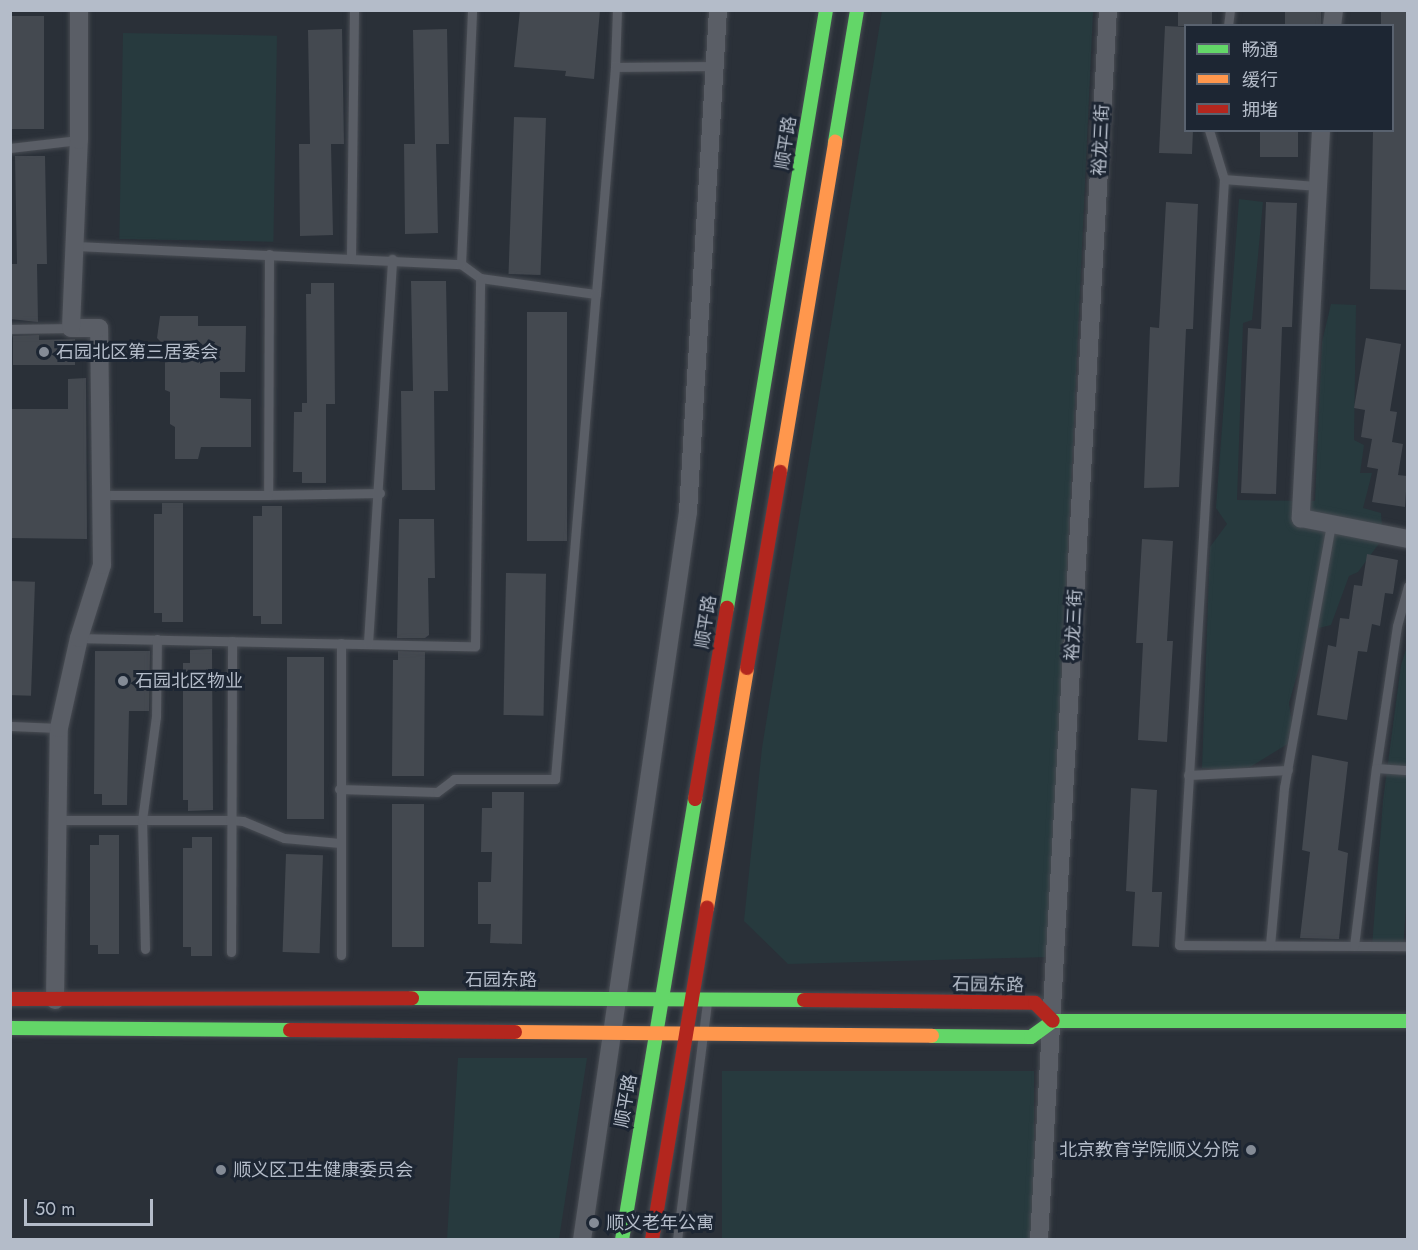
<!DOCTYPE html>
<html>
<head>
<meta charset="utf-8">
<style>
	body { margin:0 }
	#map { position:relative; width:1418px; height:1250px; overflow:hidden; background:#2a3038; font-family:Jost,"Noto Sans SC",sans-serif }
	div>[style] { position:absolute }
	.green>* { inset:0; background:#273a3e; transform-origin:0 0 }
	.building>* { inset:0; background:#444950; transform-origin:0 0 }
	.roads { filter:drop-shadow(0 0 2px #484c53) drop-shadow(0 0 2px #484c53) }
	.lane>* { height:9px; margin:-4.5px; padding:0 4.5px; transform-origin:4.5px; border-radius:4.5px; background:#5a5e66 }
	.street>* { height:18px; margin:-9px; padding:0 9px; transform-origin:9px; border-radius:9px; background:#5a5e66 }
	.fast>* { height:14px; margin:-7px; padding:0 7px; transform-origin:7px; border-radius:7px; background:#63d668 }
	.slow>* { height:14px; margin:-7px; padding:0 7px; transform-origin:7px; border-radius:7px; background:#ff974d }
	.jam>* { height:14px; margin:-7px; padding:0 7px; transform-origin:7px; border-radius:7px; background:#b3261e }
	.dots>* { width:16px; height:16px; translate:-50% -50%; box-sizing:border-box; border:3px solid #1d2633; border-radius:50% }
	span { translate:-50% -50%; white-space:nowrap; text-align:center; line-height:1.15; -webkit-text-stroke:6px #1d2633; paint-order:stroke }
	.street-label { font-size:18px; color:#b4bcc9 }
	.poi-label { font-size:18px; color:#b4bcc9 }
	.left { translate:0 -50%; text-align:left }
	.right { translate:-100% -50%; text-align:right }
	.frame { position:absolute; inset:0; border:12px solid #b4bcc9; pointer-events:none }
	.legend { position:absolute; left:1184px; top:24px; width:210px; height:108px; box-sizing:border-box; background:#1d2633; border:2px solid #59626f; margin:0; padding:8px 10px; list-style:none; font-size:18px; color:#b4bcc9 }
	.legend li { display:flex; align-items:center; gap:12px; height:30px }
	.legend b { width:30px; border:2px solid #59626f }
	.scale { position:absolute; left:24px; top:1199px; width:129px; height:27px; box-sizing:border-box; border:3px solid #b4bcc9; border-top:0; padding-left:8px; font-size:18px; line-height:21px; white-space:nowrap; color:#b4bcc9; -webkit-text-stroke:4px #1d2633; paint-order:stroke }
</style>
</head>
<body>
<div id="map">
	<div class="green">
		<i style="clip-path:polygon(882px 11px,1093px 11px,1049px 957px,788px 964px,744px 921px,762px 748px)"></i>
		<i style="left:123px;top:33px;width:154px;height:206px;rotate:1deg"></i>
		<i style="clip-path:polygon(1239px 199px,1263px 202px,1252px 320px,1243px 323px,1237px 500px,1315px 501px,1322px 342px,1331px 304px,1356px 305px,1354px 440px,1364px 445px,1360px 473px,1372px 473px,1363px 508px,1381px 513px,1383px 538px,1358px 572px,1349px 576px,1331px 625px,1310px 630px,1289px 703px,1294px 740px,1242px 772px,1202px 768px,1210px 547px,1227px 524px,1216px 508px)"></i>
		<i style="clip-path:polygon(1407px 647px,1408px 878px,1403px 949px,1372px 947px,1383px 801px,1401px 665px)"></i>
		<i style="clip-path:polygon(458px 1058px,587px 1058px,559px 1239px,447px 1239px)"></i>
		<i style="left:722px;top:1071px;width:312px;height:170px"></i>
	</div>
	<div class="building">
		<i style="clip-path:polygon(520px 10px,600px 10px,594px 79px,565px 76px,566px 71px,514px 67px)"></i>
		<i style="left:1178px;top:10px;width:34px;height:16px"></i>
		<i style="left:1285px;top:10px;width:36px;height:16px"></i>
		<i style="clip-path:polygon(1381px 10px,1407px 10px,1407px 290px,1370px 289px,1373px 130px,1392px 130px,1392px 26px,1381px 26px)"></i>
		<i style="left:10px;top:16px;width:34px;height:113px"></i>
		<i style="clip-path:polygon(1165px 26px,1185px 27px,1185px 130px,1193px 130px,1192px 154px,1159px 153px)"></i>
		<i style="clip-path:polygon(342px 29px,344px 144px,331px 144px,333px 235px,300px 236px,299px 144px,310px 144px,308px 30px)"></i>
		<i style="clip-path:polygon(447px 29px,449px 144px,436px 144px,438px 233px,405px 234px,404px 144px,415px 144px,413px 30px)"></i>
		<i style="left:514px;top:117px;width:32px;height:157px;rotate:2deg"></i>
		<i style="left:1260px;top:130px;width:38px;height:27px"></i>
		<i style="clip-path:polygon(15px 156px,45px 156px,47px 264px,37px 264px,38px 322px,10px 319px,10px 264px,17px 264px)"></i>
		<i style="clip-path:polygon(1166px 202px,1198px 204px,1193px 329px,1186px 329px,1179px 487px,1144px 488px,1150px 327px,1159px 328px)"></i>
		<i style="clip-path:polygon(1266px 202px,1297px 203px,1292px 327px,1282px 327px,1276px 494px,1241px 493px,1248px 328px,1261px 329px)"></i>
		<i style="clip-path:polygon(411px 281px,446px 281px,448px 391px,434px 391px,435px 490px,402px 490px,401px 391px,413px 391px)"></i>
		<i style="clip-path:polygon(311px 283px,334px 283px,335px 404px,326px 404px,326px 483px,302px 483px,302px 472px,293px 472px,294px 412px,302px 412px,302px 403px,307px 403px,306px 294px,311px 294px)"></i>
		<i style="left:567px;top:312px;width:229px;height:40px;rotate:90deg"></i>
		<i style="clip-path:polygon(160px 316px,198px 316px,198px 326px,246px 326px,245px 372px,220px 372px,220px 398px,251px 399px,251px 447px,201px 447px,198px 459px,175px 459px,175px 427px,170px 424px,170px 392px,165px 390px,165px 363px,171px 352px,157px 338px)"></i>
		<i style="clip-path:polygon(39px 335px,39px 340px,75px 339px,75px 365px,13px 365px,13px 336px)"></i>
		<i style="clip-path:polygon(1366px 338px,1401px 344px,1390px 411px,1397px 412px,1392px 442px,1403px 444px,1398px 475px,1407px 476px,1405px 507px,1372px 502px,1378px 469px,1367px 467px,1372px 439px,1361px 437px,1365px 410px,1354px 408px)"></i>
		<i style="clip-path:polygon(86px 378px,87px 539px,10px 538px,10px 409px,68px 409px,68px 379px)"></i>
		<i style="clip-path:polygon(162px 503px,183px 503px,183px 622px,162px 622px,162px 613px,154px 613px,154px 514px,162px 514px)"></i>
		<i style="clip-path:polygon(262px 506px,282px 506px,282px 624px,261px 624px,261px 616px,253px 616px,253px 516px,262px 516px)"></i>
		<i style="clip-path:polygon(399px 519px,434px 519px,435px 578px,428px 578px,429px 635px,425px 638px,397px 638px)"></i>
		<i style="clip-path:polygon(1142px 539px,1173px 541px,1167px 641px,1173px 641px,1167px 742px,1138px 740px,1143px 643px,1136px 643px)"></i>
		<i style="clip-path:polygon(1367px 554px,1398px 560px,1393px 594px,1385px 593px,1380px 626px,1372px 624px,1367px 652px,1358px 651px,1347px 720px,1317px 715px,1328px 645px,1336px 647px,1340px 618px,1349px 619px,1354px 585px,1362px 586px)"></i>
		<i style="left:506px;top:573px;width:40px;height:142px;rotate:1deg"></i>
		<i style="left:10px;top:581px;width:25px;height:114px;rotate:2deg"></i>
		<i style="clip-path:polygon(212px 649px,213px 810px,188px 811px,188px 800px,183px 800px,183px 663px,190px 663px,190px 650px)"></i>
		<i style="clip-path:polygon(95px 651px,150px 651px,149px 711px,129px 711px,127px 805px,102px 805px,102px 794px,94px 794px)"></i>
		<i style="clip-path:polygon(398px 651px,425px 652px,424px 776px,392px 776px,393px 660px,398px 660px)"></i>
		<i style="left:287px;top:657px;width:37px;height:162px"></i>
		<i style="clip-path:polygon(1312px 755px,1348px 762px,1338px 850px,1348px 853px,1339px 939px,1300px 938px,1310px 852px,1302px 850px)"></i>
		<i style="clip-path:polygon(1131px 788px,1157px 790px,1152px 892px,1162px 892px,1159px 947px,1132px 946px,1135px 892px,1126px 891px)"></i>
		<i style="clip-path:polygon(492px 792px,524px 792px,522px 944px,490px 943px,491px 924px,478px 924px,478px 882px,491px 882px,492px 852px,481px 852px,482px 808px,492px 808px)"></i>
		<i style="left:392px;top:804px;width:32px;height:143px"></i>
		<i style="clip-path:polygon(99px 835px,119px 835px,119px 954px,98px 954px,98px 945px,90px 945px,90px 845px,99px 845px)"></i>
		<i style="clip-path:polygon(192px 837px,212px 837px,212px 956px,191px 956px,191px 947px,183px 947px,183px 848px,192px 848px)"></i>
		<i style="left:286px;top:854px;width:37px;height:98px;rotate:2deg"></i>
	</div>
	<div class="roads">
		<div class="lane">
			<i style="left:1228px;top:26px;width:16px;rotate:-83deg"></i>
			<i style="left:615px;top:67px;width:57px;rotate:-88deg"></i>
			<i style="left:1209px;top:130px;width:51px;rotate:73deg"></i>
			<i style="left:1224px;top:179px;width:767px;rotate:93.36deg"></i>
			<i style="left:1179px;top:945px;width:229px;rotate:0.3deg"></i>
			<i style="left:10px;top:148px;width:69px;rotate:-6.6deg"></i>
			<i style="left:1224px;top:179px;width:94px;rotate:4.3deg"></i>
			<i style="left:76px;top:246px;width:385px;rotate:2.7deg"></i>
			<i style="left:461px;top:264px;width:24px;rotate:36deg"></i>
			<i style="left:480px;top:278px;width:117px;rotate:7.9deg"></i>
			<i style="left:596px;top:294px;width:228px;rotate:-85.2deg"></i>
			<i style="left:615px;top:67px;width:98px;rotate:-0.6deg"></i>
			<i style="left:269px;top:254px;width:241px;rotate:90.2deg"></i>
			<i style="left:268px;top:495px;width:112px;rotate:-1deg"></i>
			<i style="left:351px;top:257px;width:247px;rotate:-89.3deg"></i>
			<i style="left:461px;top:264px;width:254px;rotate:-87.5deg"></i>
			<i style="left:10px;top:329px;width:61px;rotate:-0.9deg"></i>
			<i style="left:101px;top:495px;width:167px"></i>
			<i style="left:1408px;top:586px;width:41px;rotate:105.4deg"></i>
			<i style="left:1397px;top:626px;width:144px;rotate:98.4deg"></i>
			<i style="left:1376px;top:768px;width:32px;rotate:4deg"></i>
			<i style="left:79px;top:638px;width:396px;rotate:1.2deg"></i>
			<i style="left:475px;top:646px;width:368px;rotate:-89.2deg"></i>
			<i style="left:368px;top:643px;width:385px;rotate:-86.4deg"></i>
			<i style="left:10px;top:726px;width:49px;rotate:2.3deg"></i>
			<i style="left:1188px;top:775px;width:100px;rotate:-2.9deg"></i>
			<i style="left:339px;top:789px;width:98px;rotate:1.8deg"></i>
			<i style="left:437px;top:792px;width:21px;rotate:-37deg"></i>
			<i style="left:454px;top:779px;width:101px"></i>
			<i style="left:555px;top:779px;width:487px;rotate:-85.2deg"></i>
			<i style="left:57px;top:820px;width:173px"></i>
			<i style="left:230px;top:820px;width:13px;rotate:4deg"></i>
			<i style="left:243px;top:821px;width:44px;rotate:22.5deg"></i>
			<i style="left:284px;top:838px;width:56px;rotate:5.1deg"></i>
			<i style="left:1270px;top:945px;width:158px;rotate:-84.9deg"></i>
			<i style="left:1284px;top:788px;width:268px;rotate:-79.9deg"></i>
			<i style="left:1354px;top:946px;width:179px;rotate:-83deg"></i>
			<i style="left:145px;top:949px;width:129px;rotate:-91.3deg"></i>
			<i style="left:142px;top:820px;width:104px;rotate:-82.3deg"></i>
			<i style="left:156px;top:717px;width:78px;rotate:-89.3deg"></i>
			<i style="left:231px;top:952px;width:311px;rotate:-89.8deg"></i>
			<i style="left:341px;top:955px;width:312px;rotate:-90deg"></i>
			<i style="left:677px;top:1240px;width:241px;rotate:-82.8deg"></i>
		</div>
		<div class="street">
			<i style="left:1332px;top:26px;width:16px;rotate:-83deg"></i>
			<i style="left:1321px;top:130px;width:389px;rotate:93deg"></i>
			<i style="left:1301px;top:518px;width:109px;rotate:11.1deg"></i>
			<i style="left:55px;top:1000px;width:272px;rotate:-89.2deg"></i>
			<i style="left:59px;top:728px;width:92px;rotate:-77.5deg"></i>
			<i style="left:79px;top:638px;width:77px;rotate:-72.5deg"></i>
			<i style="left:102px;top:565px;width:237px;rotate:-90.7deg"></i>
			<i style="left:99px;top:328px;width:28px;rotate:180deg"></i>
			<i style="left:71px;top:328px;width:188px;rotate:-87.6deg"></i>
			<i style="left:79px;top:140px;width:130px;rotate:-90deg"></i>
			<i style="left:582px;top:1240px;width:736px;rotate:-81.72deg"></i>
			<i style="left:688px;top:512px;width:503px;rotate:-86.58deg"></i>
			<i style="left:1039px;top:1240px;width:1232px;rotate:-86.79deg"></i>
		</div>
		<div class="fast">
			<i style="left:835px;top:142px;width:134px;rotate:-80.5deg"></i>
			<i style="left:727px;top:608px;width:606px;rotate:-80.6deg"></i>
			<i style="left:412px;top:998px;width:392px;rotate:0.3deg"></i>
			<i style="left:1053px;top:1021px;width:355px"></i>
			<i style="left:10px;top:1028px;width:280px;rotate:0.4deg"></i>
			<i style="left:932px;top:1036px;width:99px;rotate:0.6deg"></i>
			<i style="left:1031px;top:1037px;width:27px;rotate:-36deg"></i>
			<i style="left:622px;top:1240px;width:447px;rotate:-80.6deg"></i>
		</div>
		<div class="slow">
			<i style="left:780px;top:472px;width:335px;rotate:-80.5deg"></i>
			<i style="left:707px;top:908px;width:243px;rotate:-80.5deg"></i>
			<i style="left:515px;top:1032px;width:417px;rotate:0.5deg"></i>
		</div>
		<div class="jam">
			<i style="left:747px;top:668px;width:199px;rotate:-80.4deg"></i>
			<i style="left:695px;top:799px;width:194px;rotate:-80.5deg"></i>
			<i style="left:10px;top:999px;width:402px;rotate:-0.1deg"></i>
			<i style="left:804px;top:1000px;width:231px;rotate:0.7deg"></i>
			<i style="left:1035px;top:1003px;width:25px;rotate:45deg"></i>
			<i style="left:290px;top:1030px;width:225px;rotate:0.5deg"></i>
			<i style="left:652px;top:1240px;width:337px;rotate:-80.6deg"></i>
		</div>
	</div>
	<div class="dots">
		<i style="left:44px;top:352px;background:#848b96"></i>
		<i style="left:123px;top:681px;background:#848b96"></i>
		<i style="left:1251px;top:1150px;background:#848b96"></i>
		<i style="left:221px;top:1170px;background:#848b96"></i>
		<i style="left:594px;top:1223px;background:#848b96"></i>
	</div>
	<div class="street-label">
		<span style="left:1101px;top:140px;rotate:-87deg">裕龙三街</span>
		<span style="left:786px;top:143px;rotate:-81deg">顺平路</span>
		<span style="left:706px;top:622px;rotate:-81deg">顺平路</span>
		<span style="left:1074px;top:625px;rotate:-87deg">裕龙三街</span>
		<span style="left:501px;top:980px">石园东路</span>
		<span style="left:988px;top:985px;rotate:1deg">石园东路</span>
		<span style="left:626px;top:1101px;rotate:-80deg">顺平路</span>
	</div>
	<div class="poi-label">
		<span class="left" style="left:56px;top:352px">石园北区第三居委会</span>
		<span class="left" style="left:135px;top:681px">石园北区物业</span>
		<span class="right" style="left:1239px;top:1150px">北京教育学院顺义分院</span>
		<span class="left" style="left:233px;top:1170px">顺义区卫生健康委员会</span>
		<span class="left" style="left:606px;top:1223px">顺义老年公寓</span>
	</div>
	<div class="frame"></div>
	<ul class="legend">
	<li><b style="height:8px;background:#63d668"></b>畅通</li>
	<li><b style="height:8px;background:#ff974d"></b>缓行</li>
	<li><b style="height:8px;background:#b3261e"></b>拥堵</li>
	</ul>
	<div class="scale">50 m</div>
</div>
</body>
</html>
